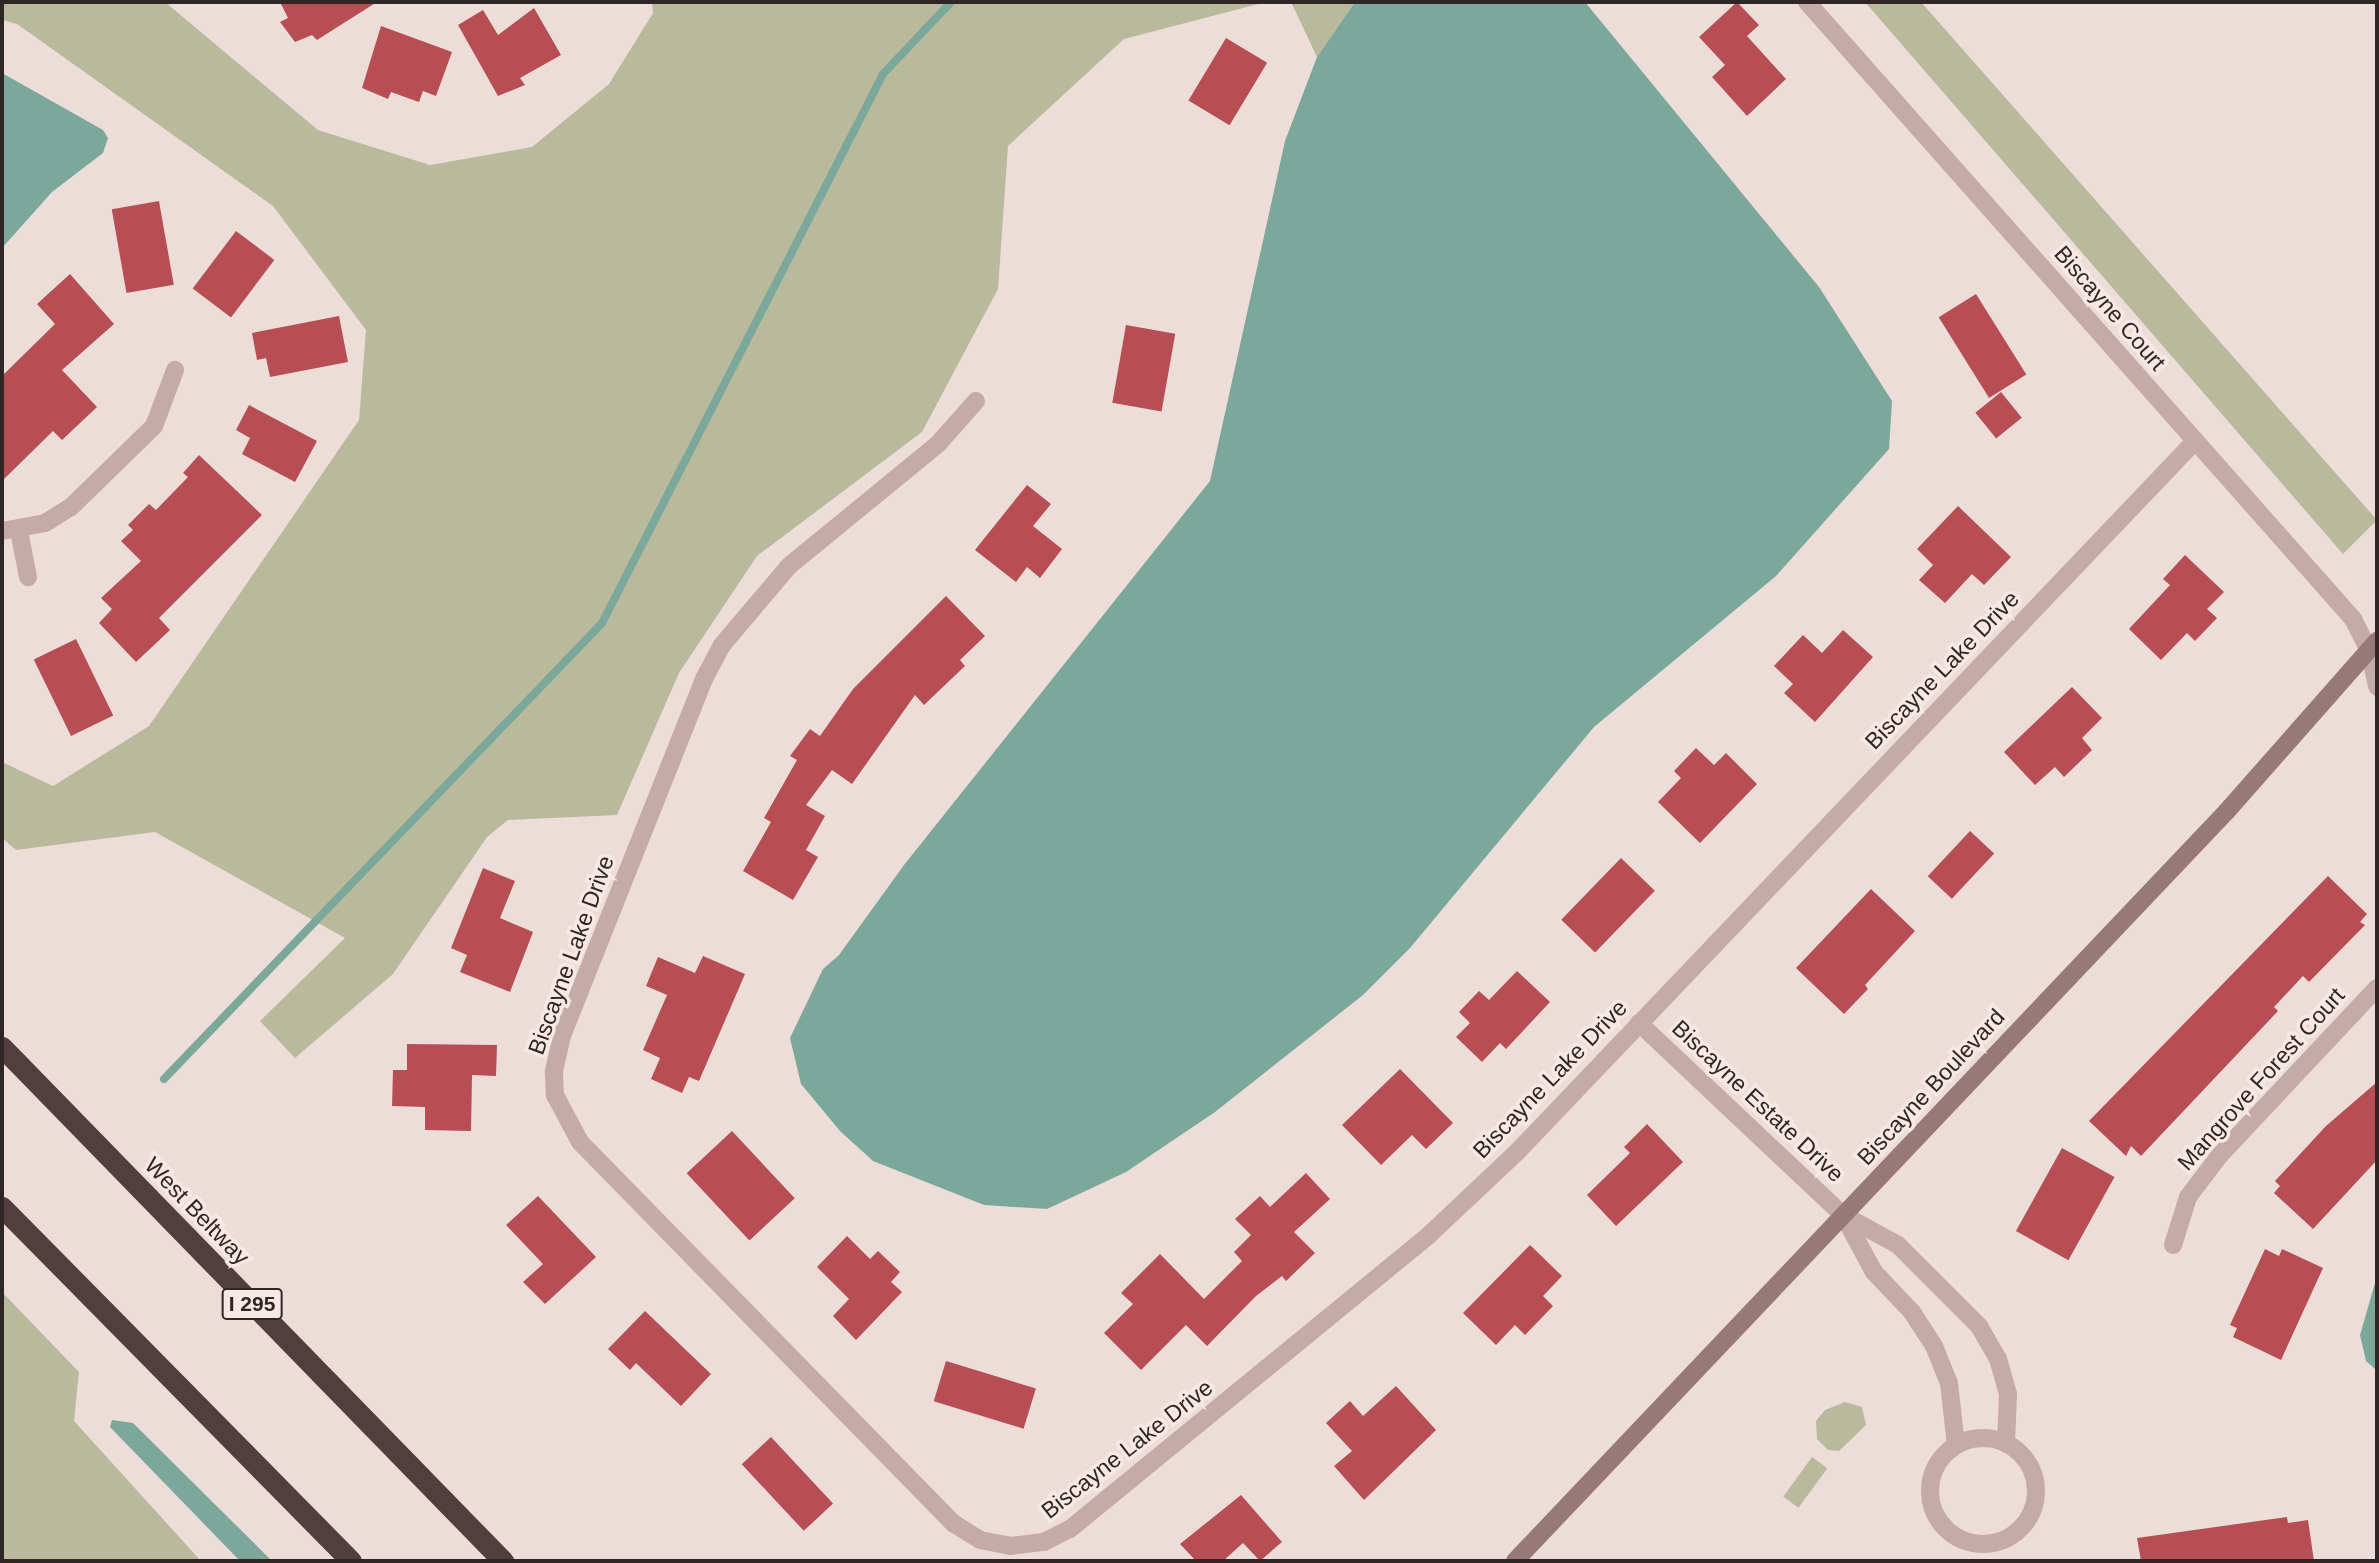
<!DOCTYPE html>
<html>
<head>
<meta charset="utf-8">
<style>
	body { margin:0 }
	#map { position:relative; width:2379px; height:1563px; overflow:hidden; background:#edddd9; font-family:Arial,sans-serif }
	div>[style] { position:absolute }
	.green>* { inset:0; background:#b9ba9b; transform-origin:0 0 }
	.water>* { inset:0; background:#7ca79b }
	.stream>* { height:8px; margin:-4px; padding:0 4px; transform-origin:4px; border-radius:4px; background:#7ca79b }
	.building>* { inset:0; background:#b64e54; transform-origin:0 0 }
	.street>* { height:18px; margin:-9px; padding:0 9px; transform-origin:9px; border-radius:9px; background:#c4aba7 }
	.street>.ring { margin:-9px; padding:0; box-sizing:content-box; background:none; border:18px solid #c4aba7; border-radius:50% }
	.secondary>* { height:18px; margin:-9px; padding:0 9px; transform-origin:9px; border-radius:9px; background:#977a78 }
	.highway>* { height:21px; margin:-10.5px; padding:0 10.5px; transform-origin:10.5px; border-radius:10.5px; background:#513e3e }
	span { translate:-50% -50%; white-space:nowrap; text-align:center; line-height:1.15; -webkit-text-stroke:7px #f6e8e4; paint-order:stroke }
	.shield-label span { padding:2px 5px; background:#f6e8e4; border:2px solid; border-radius:5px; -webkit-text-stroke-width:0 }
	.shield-label { font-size:21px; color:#312626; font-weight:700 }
	.street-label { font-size:23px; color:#312626 }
	.frame { position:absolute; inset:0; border:4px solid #312626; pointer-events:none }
</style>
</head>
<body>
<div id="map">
	<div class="green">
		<i style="clip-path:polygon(2px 2px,165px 2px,318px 130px,430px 165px,532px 147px,609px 84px,653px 13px,652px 2px,1266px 2px,1124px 39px,1008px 146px,998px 289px,922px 432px,757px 556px,679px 673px,617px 815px,508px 820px,487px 837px,393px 974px,295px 1058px,260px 1021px,345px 938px,155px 832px,16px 850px,2px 838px,2px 762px,53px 786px,149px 726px,359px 420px,366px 330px,273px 206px,17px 24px,2px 20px)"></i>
		<i style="clip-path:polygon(1291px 2px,1355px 2px,1317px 57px)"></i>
		<i style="clip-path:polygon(1865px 2px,1921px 2px,2377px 520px,2343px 554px)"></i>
		<i style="clip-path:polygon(2px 1292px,79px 1372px,74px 1421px,201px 1561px,2px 1561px)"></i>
		<i style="clip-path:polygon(1845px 1402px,1862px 1407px,1866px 1425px,1839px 1451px,1828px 1450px,1817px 1439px,1816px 1421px,1825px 1410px)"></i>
		<i style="left:1812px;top:1457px;width:19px;height:49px;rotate:36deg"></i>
	</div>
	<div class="water">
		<i style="clip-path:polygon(1355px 2px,1585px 2px,1819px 287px,1892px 401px,1889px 449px,1776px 576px,1594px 727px,1410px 948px,1363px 995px,1215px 1112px,1126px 1172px,1047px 1209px,984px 1205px,873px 1161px,840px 1131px,801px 1084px,790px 1038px,823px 969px,839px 955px,904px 865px,1210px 481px,1285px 141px,1317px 57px)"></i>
		<i style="clip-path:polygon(2px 73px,103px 130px,108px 138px,103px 153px,52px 192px,2px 248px)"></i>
		<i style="clip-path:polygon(2377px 1276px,2377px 1371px,2366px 1361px,2360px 1335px)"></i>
		<i style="clip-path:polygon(112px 1420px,133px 1423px,272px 1561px,240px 1561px,110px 1427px)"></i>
	</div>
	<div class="stream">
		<i style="left:164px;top:1079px;width:632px;rotate:-46.15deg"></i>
		<i style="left:602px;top:623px;width:617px;rotate:-62.89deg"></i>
		<i style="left:883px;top:74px;width:99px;rotate:-46.6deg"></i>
	</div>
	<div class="building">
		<i style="clip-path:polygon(280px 2px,377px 2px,317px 40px,312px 35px,295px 42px,280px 22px,288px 18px)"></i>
		<i style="clip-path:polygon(1737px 2px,1759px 25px,1747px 36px,1786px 79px,1747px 116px,1712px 77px,1725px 65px,1699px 37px)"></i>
		<i style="clip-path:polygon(534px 8px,561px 55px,520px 78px,525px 85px,498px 96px,458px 25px,483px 10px,498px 35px)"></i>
		<i style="clip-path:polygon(381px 26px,452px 52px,436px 96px,423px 91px,419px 102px,391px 92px,388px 99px,362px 88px)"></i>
		<i style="left:1226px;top:38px;width:48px;height:73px;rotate:31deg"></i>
		<i style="left:159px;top:201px;width:85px;height:48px;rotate:80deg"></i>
		<i style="left:236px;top:231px;width:48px;height:72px;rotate:37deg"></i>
		<i style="clip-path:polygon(70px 274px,114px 324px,62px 370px,97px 407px,62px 440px,53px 431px,2px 481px,2px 376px,55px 324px,37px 304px)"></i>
		<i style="left:1976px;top:294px;width:95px;height:44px;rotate:58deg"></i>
		<i style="clip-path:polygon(339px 316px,348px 362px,270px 377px,266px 358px,257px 360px,252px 333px)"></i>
		<i style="left:1126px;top:325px;width:50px;height:79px;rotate:10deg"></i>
		<i style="left:2001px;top:392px;width:33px;height:33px;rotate:51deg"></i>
		<i style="clip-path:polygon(249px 405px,317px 441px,295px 482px,242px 454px,250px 438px,236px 430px)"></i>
		<i style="clip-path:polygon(199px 455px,262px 515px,159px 618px,170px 630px,136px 662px,99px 623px,112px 609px,101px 598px,141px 561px,121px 541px,133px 530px,128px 525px,149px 504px,156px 510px,188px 477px,183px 473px)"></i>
		<i style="clip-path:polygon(1027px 485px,1051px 504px,1033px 526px,1062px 549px,1040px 578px,1027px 567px,1016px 582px,975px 550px)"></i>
		<i style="clip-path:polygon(1958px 506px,2011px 557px,1984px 585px,1972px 574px,1945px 603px,1919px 580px,1933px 565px,1917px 549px)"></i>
		<i style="clip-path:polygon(2185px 555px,2224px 592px,2207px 609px,2217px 618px,2195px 641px,2187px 633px,2161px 660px,2129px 629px,2170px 585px,2163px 579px)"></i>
		<i style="clip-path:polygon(946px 596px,985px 636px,960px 660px,965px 666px,924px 705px,915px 695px,852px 784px,832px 770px,806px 805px,825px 816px,806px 850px,818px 857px,793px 900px,743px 871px,771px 822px,764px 818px,797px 760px,790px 756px,810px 729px,820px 736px,853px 689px)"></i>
		<i style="clip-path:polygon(1843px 630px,1873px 657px,1815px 722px,1784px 693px,1793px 684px,1774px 666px,1803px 635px,1822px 653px)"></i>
		<i style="left:76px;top:639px;width:85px;height:47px;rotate:64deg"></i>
		<i style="clip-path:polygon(2072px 687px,2102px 718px,2082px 738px,2092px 750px,2064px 777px,2055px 767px,2035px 785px,2004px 752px)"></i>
		<i style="clip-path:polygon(1696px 748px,1714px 765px,1726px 753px,1757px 784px,1700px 843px,1658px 802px,1681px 778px,1674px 771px)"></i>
		<i style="left:1970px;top:831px;width:33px;height:62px;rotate:43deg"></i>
		<i style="left:1621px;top:858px;width:47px;height:86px;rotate:44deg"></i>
		<i style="clip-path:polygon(483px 868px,515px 881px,500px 918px,533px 932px,510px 992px,460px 972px,467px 955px,451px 948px)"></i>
		<i style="clip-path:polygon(2328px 876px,2367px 914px,2360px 922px,2365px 925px,2309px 982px,2303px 976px,2274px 1007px,2278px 1011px,2141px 1156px,2131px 1146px,2126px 1156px,2089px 1121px)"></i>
		<i style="clip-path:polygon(1871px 889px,1915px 931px,1865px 985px,1868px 989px,1844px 1014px,1796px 968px)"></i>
		<i style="clip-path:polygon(703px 956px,745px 974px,699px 1081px,689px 1077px,682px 1093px,651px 1079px,660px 1058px,643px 1050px,667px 995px,646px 986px,658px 957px,695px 973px)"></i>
		<i style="clip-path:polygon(1517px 971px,1550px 1002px,1506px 1049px,1500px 1043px,1482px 1062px,1456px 1037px,1470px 1023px,1459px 1012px,1479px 991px,1489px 1000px)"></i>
		<i style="clip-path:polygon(407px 1044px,497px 1045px,496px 1076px,472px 1075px,471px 1131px,425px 1130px,425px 1107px,392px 1106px,393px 1070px,407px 1070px)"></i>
		<i style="clip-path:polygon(1400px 1069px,1453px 1123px,1426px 1149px,1412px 1135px,1381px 1165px,1342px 1125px)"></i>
		<i style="clip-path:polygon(2377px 1082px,2377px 1160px,2313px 1229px,2274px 1193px,2280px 1186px,2275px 1181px,2326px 1126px)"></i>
		<i style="clip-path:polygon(1647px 1124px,1683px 1162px,1616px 1226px,1587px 1195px,1630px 1153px,1624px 1147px)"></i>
		<i style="left:732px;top:1131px;width:92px;height:62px;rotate:47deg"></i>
		<i style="left:2062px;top:1148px;width:60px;height:95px;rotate:29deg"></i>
		<i style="clip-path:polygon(1306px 1173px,1330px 1199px,1294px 1232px,1315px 1253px,1286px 1281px,1282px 1276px,1256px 1296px,1207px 1346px,1186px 1325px,1141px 1370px,1104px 1333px,1133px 1304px,1121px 1293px,1160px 1254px,1204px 1299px,1242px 1261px,1234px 1252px,1251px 1235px,1235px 1219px,1260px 1196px,1270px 1207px)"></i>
		<i style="clip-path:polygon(538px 1196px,596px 1257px,545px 1304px,523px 1282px,543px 1264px,506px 1225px)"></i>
		<i style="clip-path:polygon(847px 1236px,870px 1259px,878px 1251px,900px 1272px,891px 1282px,902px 1292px,856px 1340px,833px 1316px,849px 1299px,817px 1267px)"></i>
		<i style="clip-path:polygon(1530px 1245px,1562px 1276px,1543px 1296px,1553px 1306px,1525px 1335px,1515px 1325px,1496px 1345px,1463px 1313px)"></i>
		<i style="clip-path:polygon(2265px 1249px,2279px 1256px,2282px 1249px,2323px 1268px,2281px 1360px,2233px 1337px,2237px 1328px,2230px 1325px)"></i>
		<i style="clip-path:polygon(645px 1311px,711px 1374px,681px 1406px,636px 1363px,630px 1370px,608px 1349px)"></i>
		<i style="left:946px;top:1361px;width:94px;height:42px;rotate:17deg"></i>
		<i style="clip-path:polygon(1396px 1386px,1436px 1430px,1364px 1500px,1334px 1466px,1352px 1451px,1326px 1423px,1350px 1401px,1363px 1416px)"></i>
		<i style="left:771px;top:1437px;width:91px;height:40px;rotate:47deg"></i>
		<i style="clip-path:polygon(1241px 1495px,1282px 1542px,1260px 1561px,1243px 1543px,1223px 1561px,1196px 1561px,1180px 1544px)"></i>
		<i style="clip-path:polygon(2287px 1517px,2288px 1523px,2308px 1520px,2314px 1561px,2141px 1561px,2137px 1538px)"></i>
	</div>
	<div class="street">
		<i style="left:1807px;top:2px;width:824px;rotate:48.49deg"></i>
		<i style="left:2353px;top:619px;width:36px;rotate:63deg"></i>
		<i style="left:2369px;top:651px;width:37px;rotate:77deg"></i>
		<i style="left:976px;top:401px;width:57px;rotate:131.5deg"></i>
		<i style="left:938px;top:444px;width:193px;rotate:140.7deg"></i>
		<i style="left:789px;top:566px;width:104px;rotate:130.3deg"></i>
		<i style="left:722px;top:645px;width:38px;rotate:118deg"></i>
		<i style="left:704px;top:679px;width:384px;rotate:111.7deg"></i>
		<i style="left:562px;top:1036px;width:37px;rotate:103deg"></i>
		<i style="left:554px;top:1072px;width:23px;rotate:88deg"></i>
		<i style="left:555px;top:1095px;width:53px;rotate:62deg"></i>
		<i style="left:580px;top:1142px;width:533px;rotate:45.61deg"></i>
		<i style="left:953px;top:1523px;width:32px;rotate:32deg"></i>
		<i style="left:980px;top:1540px;width:31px;rotate:11deg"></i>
		<i style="left:1010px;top:1546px;width:34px;rotate:-7deg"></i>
		<i style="left:1044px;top:1542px;width:29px;rotate:-27deg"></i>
		<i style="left:1070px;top:1529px;width:465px;rotate:-39.3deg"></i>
		<i style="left:1430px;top:1234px;width:122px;rotate:-43.3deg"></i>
		<i style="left:1519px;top:1150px;width:980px;rotate:-46.36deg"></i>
		<i style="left:2px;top:531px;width:44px;rotate:-10.5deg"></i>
		<i style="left:45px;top:523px;width:31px;rotate:-32deg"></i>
		<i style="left:71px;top:507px;width:116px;rotate:-44.3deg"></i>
		<i style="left:154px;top:426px;width:60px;rotate:-69.4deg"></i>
		<i style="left:19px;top:531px;width:47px;rotate:78.9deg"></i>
		<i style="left:1639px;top:1023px;width:280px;rotate:43.3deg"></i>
		<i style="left:1843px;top:1215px;width:63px;rotate:28.6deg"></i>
		<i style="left:1898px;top:1245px;width:115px;rotate:45deg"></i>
		<i style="left:1979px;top:1326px;width:38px;rotate:60deg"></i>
		<i style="left:1998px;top:1359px;width:36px;rotate:74deg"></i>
		<i style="left:2008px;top:1394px;width:49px;rotate:92.3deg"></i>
		<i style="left:1843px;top:1215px;width:65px;rotate:61.5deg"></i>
		<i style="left:1874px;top:1272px;width:55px;rotate:46.5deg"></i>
		<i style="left:1912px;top:1312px;width:40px;rotate:57.1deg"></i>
		<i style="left:1934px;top:1346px;width:40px;rotate:68deg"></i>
		<i style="left:1949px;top:1383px;width:62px;rotate:83.6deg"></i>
		<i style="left:2173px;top:1245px;width:50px;rotate:-72.6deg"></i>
		<i style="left:2188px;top:1197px;width:53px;rotate:-52.7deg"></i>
		<i style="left:2220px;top:1155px;width:229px;rotate:-46.8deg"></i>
		<i class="ring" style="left:1930px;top:1438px;width:88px;height:88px"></i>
	</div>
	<div class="secondary">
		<i style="left:1515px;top:1561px;width:1034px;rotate:-46.49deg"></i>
		<i style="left:2227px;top:811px;width:227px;rotate:-48.6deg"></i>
	</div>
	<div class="highway">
		<i style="left:2px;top:1047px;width:718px;rotate:45.73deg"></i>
		<i style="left:2px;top:1207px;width:497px;rotate:45.4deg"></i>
	</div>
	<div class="shield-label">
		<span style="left:252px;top:1304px">I 295</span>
	</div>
	<div class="street-label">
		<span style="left:2110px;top:308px;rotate:49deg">Biscayne Court</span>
		<span style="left:1942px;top:670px;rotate:-46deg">Biscayne Lake Drive</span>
		<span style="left:571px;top:955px;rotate:-70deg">Biscayne Lake Drive</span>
		<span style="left:1550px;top:1079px;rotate:-46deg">Biscayne Lake Drive</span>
		<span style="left:2261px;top:1079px;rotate:-48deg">Mangrove Forest Court</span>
		<span style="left:1931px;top:1087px;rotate:-47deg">Biscayne Boulevard</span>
		<span style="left:1758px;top:1101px;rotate:43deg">Biscayne Estate Drive</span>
		<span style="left:197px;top:1211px;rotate:46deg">West Beltway</span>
		<span style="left:1127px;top:1449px;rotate:-38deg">Biscayne Lake Drive</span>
	</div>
	<div class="frame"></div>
</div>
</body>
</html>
